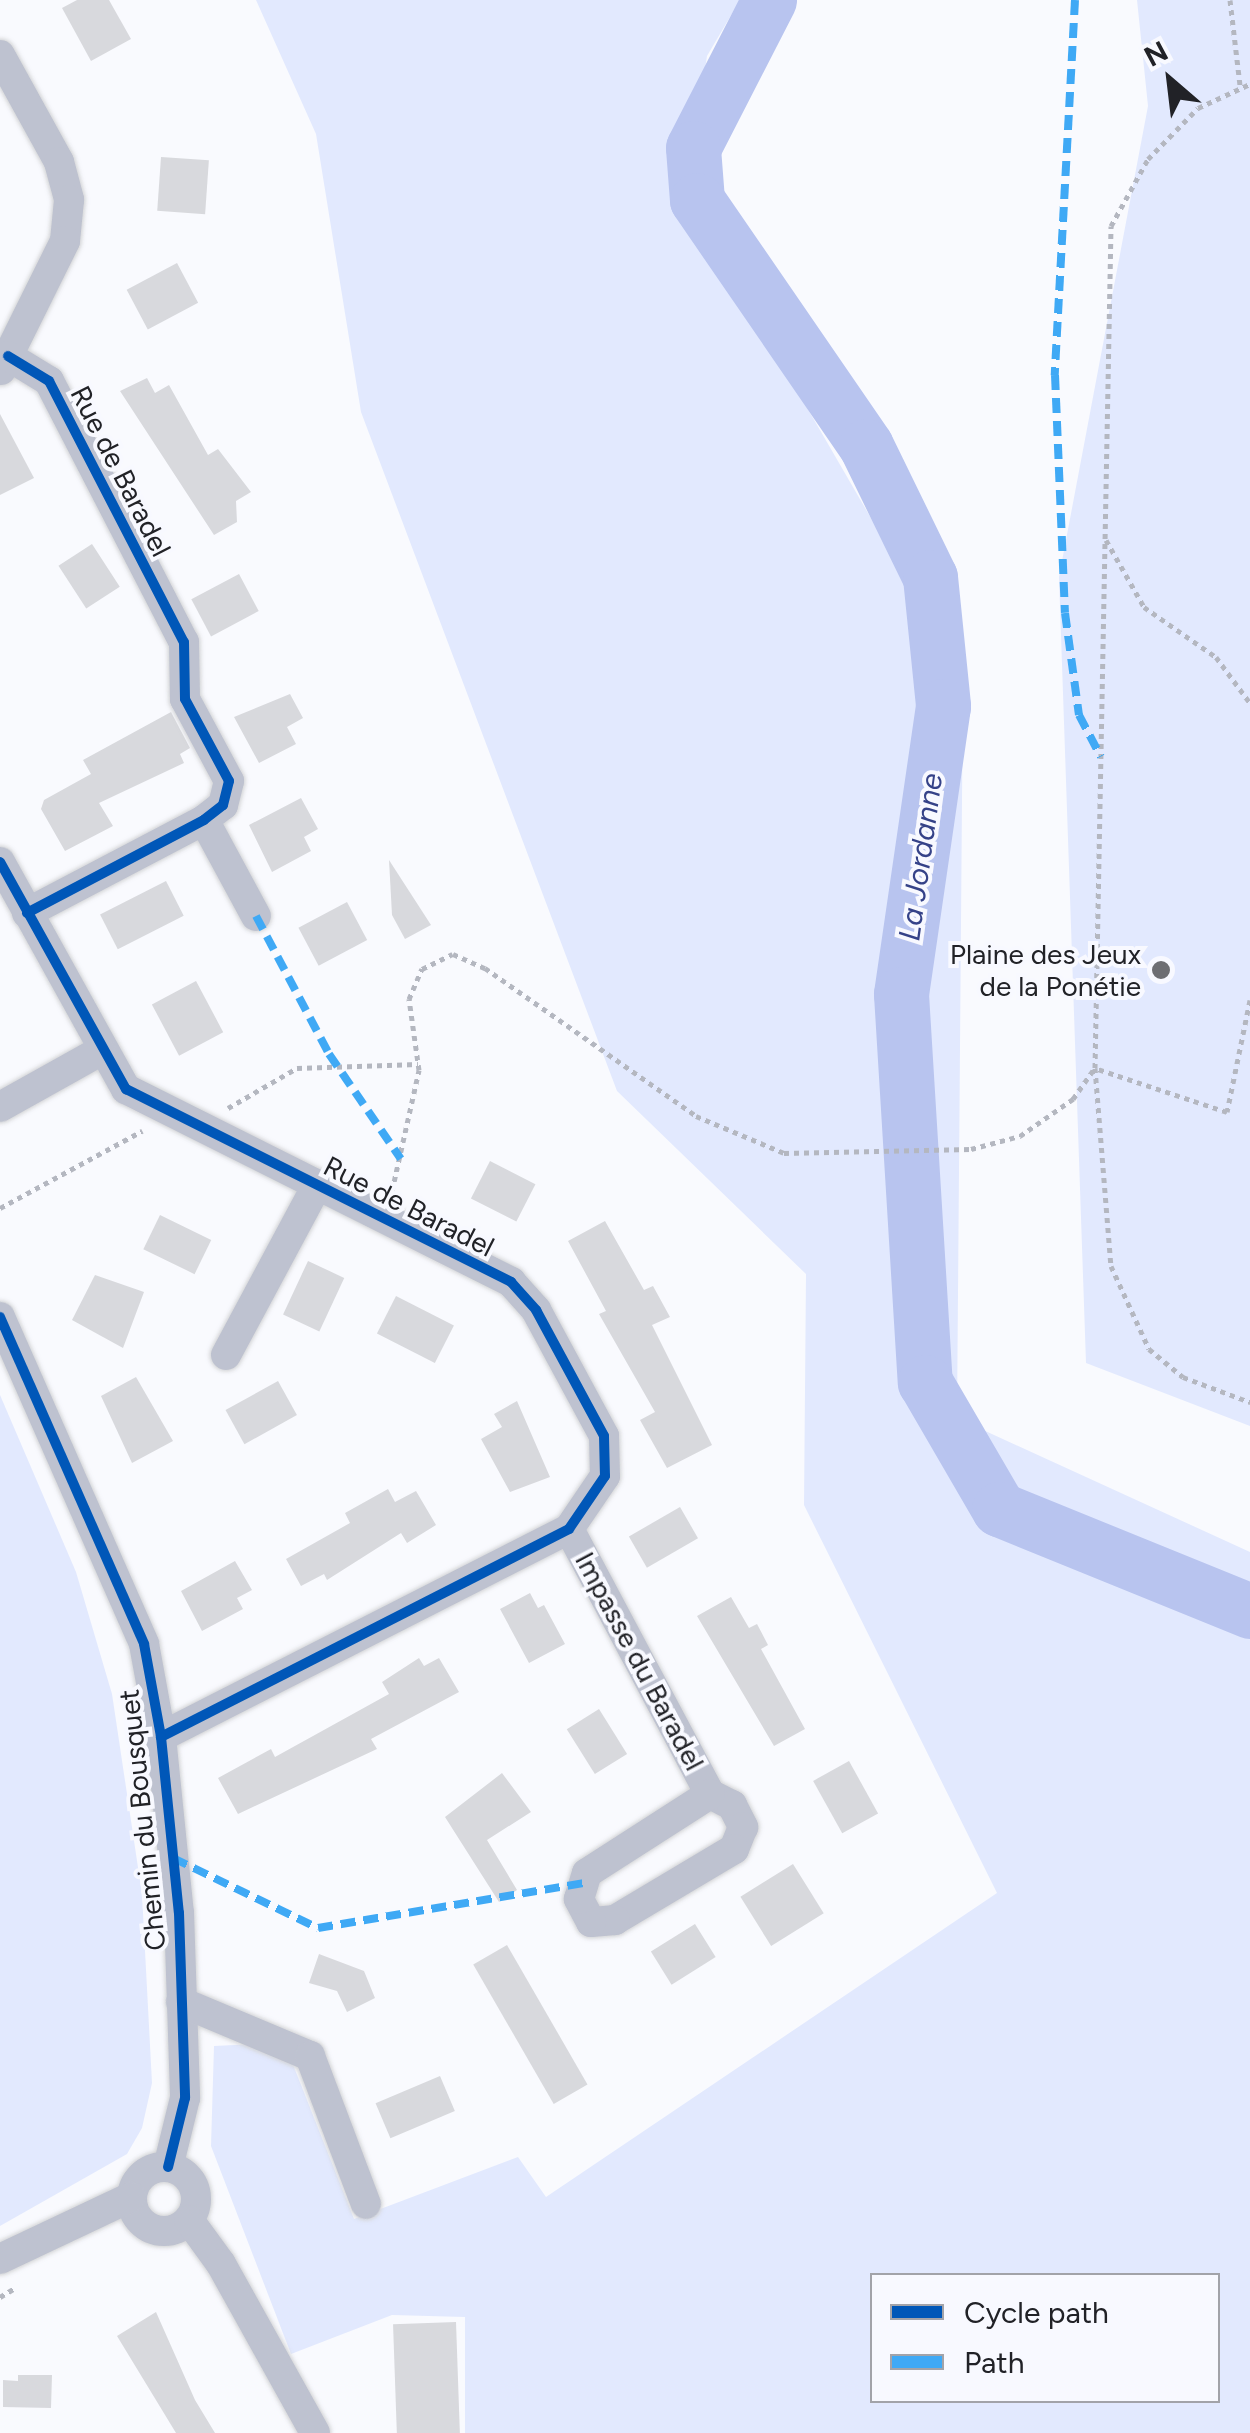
<!DOCTYPE html>
<html>
<head>
<meta charset="utf-8">
<style>
	body { margin:0 }
	#map { position:relative; width:1250px; height:2433px; overflow:hidden; background:#f9fafe; font-family:Figtree,sans-serif }
	div>[style] { position:absolute }
	.green>* { inset:0; background:#e2e9fe }
	.river>* { height:55px; margin:-27.5px; padding:0 27.5px; transform-origin:27.5px; border-radius:27.5px; background:#b8c4ef }
	.building>* { inset:0; background:#d8d9dd; transform-origin:0 0 }
	.path>* { height:5px; margin-top:-2.5px; transform-origin:0; background:repeating-linear-gradient(90deg,#b4b7c0 0 5px,transparent 0 10px) }
	.roads { filter:drop-shadow(0 0 2px #d3d4d6) drop-shadow(0 0 2px #d3d4d6) }
	.street>* { height:30px; margin:-15px; padding:0 15px; transform-origin:15px; border-radius:15px; background:#bec2d0 }
	.street>.ring { margin:-15px; padding:0; box-sizing:content-box; background:none; border:30px solid #bec2d0; border-radius:50% }
	.quiet>* { height:8px; margin-top:-4px; transform-origin:0; background:repeating-linear-gradient(90deg,#3fa9f5 0 15px,transparent 0 23px) }
	.cycleway>* { height:10px; margin:-5px; padding:0 5px; transform-origin:5px; border-radius:5px; background:#0057b8 }
	.dots>* { width:28px; height:28px; translate:-50% -50%; box-sizing:border-box; border:5px solid #f8f9ff; border-radius:50% }
	span { translate:-50% -50%; white-space:nowrap; text-align:center; line-height:1.15; -webkit-text-stroke:8px #f8f9ff; paint-order:stroke }
	.street-label { font-size:28px; color:#212227 }
	.poi-label { font-size:28px; color:#212227 }
	.right { translate:-100% -50%; text-align:right }
	.water-label { font-size:30px; color:#354288; font-style:italic }
	.legend { position:absolute; left:870px; top:2273px; width:350px; height:130px; box-sizing:border-box; background:#f8f9ff; border:2px solid #a2a3a9; margin:0; padding:12px 18px; list-style:none; font-size:30px; color:#212227 }
	.legend li { display:flex; align-items:center; gap:20px; height:50px }
	.legend b { width:50px; border:2px solid #a2a3a9 }
	.north { position:absolute; left:1120px; top:30px; width:100px; height:100px; -webkit-text-stroke:8px #f8f9ff; paint-order:stroke; rotate:332deg; font-size:28px; font-weight:700; line-height:40px; text-align:center; color:#212227 }
	.north::after { content:''; display:block; margin:auto; width:35px; height:45px; background:#212227; clip-path:polygon(50% 0,100% 100%,50% 72%,0 100%) }
</style>
</head>
<body>
<div id="map">
	<div class="green">
		<i style="clip-path:polygon(evenodd,256px 0,740px 0,707px 56px,685px 197px,963px 677px,957px 1418px,1250px 1552px,1250px 2433px,465px 2433px,465px 2317px,392px 2315px,291px 2354px,211px 2146px,214px 2046px,255px 2044px,292px 2062px,354px 2219px,518px 2157px,546px 2197px,997px 1893px,804px 1505px,806px 1274px,617px 1091px,361px 412px,316px 134px,256px 0,872px 2276px,1218px 2276px,1218px 2400px,872px 2400px,872px 2276px)"></i>
		<i style="clip-path:polygon(1137px 0,1250px 0,1250px 1426px,1086px 1363px,1059px 577px,1148px 106px)"></i>
		<i style="clip-path:polygon(0 1395px,76px 1572px,112px 1694px,142px 1894px,152px 2083px,142px 2128px,127px 2154px,0 2226px)"></i>
	</div>
	<div class="river">
		<i style="left:769px;top:0;width:166px;rotate:117.2deg"></i>
		<i style="left:693px;top:148px;width:52px;rotate:85.6deg"></i>
		<i style="left:697px;top:200px;width:298px;rotate:55.5deg"></i>
		<i style="left:866px;top:446px;width:146px;rotate:64deg"></i>
		<i style="left:930px;top:577px;width:130px;rotate:84.2deg"></i>
		<i style="left:943px;top:706px;width:291px;rotate:98.3deg"></i>
		<i style="left:901px;top:994px;width:389px;rotate:86.5deg"></i>
		<i style="left:925px;top:1382px;width:147px;rotate:59.8deg"></i>
		<i style="left:999px;top:1509px;width:271px;rotate:22.1deg"></i>
	</div>
	<div class="building">
		<i style="clip-path:polygon(77px 0,109px 0,131px 39px,91px 61px,62px 8px)"></i>
		<i style="left:161px;top:157px;width:48px;height:54px;rotate:4deg"></i>
		<i style="left:177px;top:263px;width:45px;height:57px;rotate:62deg"></i>
		<i style="clip-path:polygon(147px 378px,155px 393px,169px 385px,208px 455px,218px 449px,251px 492px,236px 501px,237px 522px,214px 535px,120px 391px)"></i>
		<i style="clip-path:polygon(0 414px,34px 478px,0 495px)"></i>
		<i style="left:92px;top:544px;width:51px;height:40px;rotate:57deg"></i>
		<i style="left:239px;top:574px;width:42px;height:54px;rotate:62deg"></i>
		<i style="clip-path:polygon(290px 694px,303px 718px,287px 727px,296px 744px,259px 763px,234px 717px)"></i>
		<i style="clip-path:polygon(171px 712px,190px 748px,180px 754px,184px 763px,99px 803px,113px 826px,65px 851px,41px 809px,44px 800px,91px 774px,83px 760px)"></i>
		<i style="clip-path:polygon(301px 798px,318px 829px,304px 837px,311px 851px,272px 872px,249px 825px)"></i>
		<i style="clip-path:polygon(389px 860px,431px 925px,405px 939px,392px 915px)"></i>
		<i style="left:166px;top:881px;width:39px;height:74px;rotate:63deg"></i>
		<i style="left:347px;top:902px;width:43px;height:55px;rotate:62deg"></i>
		<i style="left:196px;top:981px;width:58px;height:50px;rotate:62deg"></i>
		<i style="left:490px;top:1161px;width:51px;height:42px;rotate:27deg"></i>
		<i style="left:160px;top:1215px;width:57px;height:38px;rotate:26deg"></i>
		<i style="clip-path:polygon(605px 1221px,644px 1290px,653px 1286px,670px 1317px,652px 1325px,712px 1445px,667px 1468px,640px 1420px,655px 1412px,599px 1314px,606px 1311px,568px 1241px)"></i>
		<i style="left:308px;top:1261px;width:40px;height:59px;rotate:25deg"></i>
		<i style="clip-path:polygon(95px 1275px,144px 1292px,123px 1348px,72px 1320px)"></i>
		<i style="left:396px;top:1296px;width:65px;height:42px;rotate:27deg"></i>
		<i style="clip-path:polygon(136px 1377px,173px 1441px,132px 1463px,101px 1396px)"></i>
		<i style="left:278px;top:1381px;width:39px;height:60px;rotate:61deg"></i>
		<i style="clip-path:polygon(517px 1401px,550px 1477px,510px 1492px,481px 1439px,502px 1427px,494px 1414px)"></i>
		<i style="clip-path:polygon(388px 1489px,395px 1502px,416px 1491px,436px 1525px,407px 1543px,401px 1533px,327px 1580px,324px 1574px,301px 1586px,286px 1559px,350px 1523px,345px 1513px)"></i>
		<i style="left:680px;top:1507px;width:36px;height:59px;rotate:60deg"></i>
		<i style="clip-path:polygon(235px 1561px,252px 1590px,237px 1598px,243px 1609px,202px 1631px,181px 1591px)"></i>
		<i style="clip-path:polygon(530px 1593px,538px 1608px,544px 1605px,565px 1644px,529px 1663px,500px 1609px)"></i>
		<i style="clip-path:polygon(731px 1597px,749px 1628px,757px 1624px,768px 1645px,761px 1649px,805px 1729px,774px 1746px,697px 1616px)"></i>
		<i style="clip-path:polygon(419px 1658px,424px 1666px,439px 1658px,459px 1692px,371px 1739px,377px 1749px,238px 1814px,218px 1778px,271px 1749px,275px 1757px,389px 1694px,382px 1682px)"></i>
		<i style="left:599px;top:1709px;width:53px;height:38px;rotate:58deg"></i>
		<i style="left:849px;top:1761px;width:60px;height:41px;rotate:61deg"></i>
		<i style="clip-path:polygon(502px 1773px,531px 1812px,487px 1840px,517px 1890px,499px 1902px,445px 1817px)"></i>
		<i style="left:793px;top:1864px;width:58px;height:62px;rotate:58deg"></i>
		<i style="left:695px;top:1924px;width:39px;height:52px;rotate:58deg"></i>
		<i style="left:507px;top:1945px;width:161px;height:39px;rotate:60deg"></i>
		<i style="clip-path:polygon(319px 1954px,364px 1971px,375px 1998px,347px 2012px,337px 1991px,309px 1983px)"></i>
		<i style="left:440px;top:2076px;width:38px;height:70px;rotate:67deg"></i>
		<i style="clip-path:polygon(156px 2312px,195px 2400px,215px 2433px,176px 2433px,117px 2336px)"></i>
		<i style="left:456px;top:2322px;width:111px;height:63px;rotate:88deg"></i>
		<i style="clip-path:polygon(18px 2375px,52px 2375px,51px 2408px,3px 2407px,3px 2380px,18px 2381px)"></i>
	</div>
	<div class="path">
		<i style="left:1230px;top:0;width:86px;rotate:83.3deg"></i>
		<i style="left:1106px;top:540px;width:77px;rotate:60.4deg"></i>
		<i style="left:1144px;top:607px;width:88px;rotate:34.8deg"></i>
		<i style="left:1216px;top:657px;width:57px;rotate:53.5deg"></i>
		<i style="left:1250px;top:1000px;width:114px;rotate:101.6deg"></i>
		<i style="left:1227px;top:1112px;width:139px;rotate:-161.6deg"></i>
		<i style="left:1095px;top:1068px;width:199px;rotate:85.4deg"></i>
		<i style="left:1111px;top:1266px;width:91px;rotate:65.4deg"></i>
		<i style="left:1149px;top:1349px;width:44px;rotate:39.5deg"></i>
		<i style="left:1183px;top:1377px;width:72px;rotate:20.5deg"></i>
		<i style="left:228px;top:1108px;width:80px;rotate:-30.1deg"></i>
		<i style="left:297px;top:1068px;width:121px;rotate:-1.9deg"></i>
		<i style="left:392px;top:1191px;width:124px;rotate:-77.4deg"></i>
		<i style="left:419px;top:1070px;width:72px;rotate:-98deg"></i>
		<i style="left:409px;top:999px;width:33px;rotate:-67deg"></i>
		<i style="left:422px;top:969px;width:34px;rotate:-26deg"></i>
		<i style="left:453px;top:954px;width:35px;rotate:24deg"></i>
		<i style="left:485px;top:968px;width:258px;rotate:35deg"></i>
		<i style="left:696px;top:1116px;width:95px;rotate:22.8deg"></i>
		<i style="left:784px;top:1153px;width:187px;rotate:-1.2deg"></i>
		<i style="left:971px;top:1149px;width:51px;rotate:-14.9deg"></i>
		<i style="left:1020px;top:1136px;width:65px;rotate:-34.9deg"></i>
		<i style="left:1073px;top:1099px;width:38px;rotate:-55deg"></i>
		<i style="left:1095px;top:1068px;width:842px;rotate:-88.91deg"></i>
		<i style="left:1111px;top:226px;width:77px;rotate:-61.1deg"></i>
		<i style="left:1148px;top:159px;width:71px;rotate:-45.6deg"></i>
		<i style="left:1198px;top:108px;width:57px;rotate:-24.8deg"></i>
		<i style="left:0;top:1208px;width:162px;rotate:-28.5deg"></i>
		<i style="left:0;top:2297px;width:17px;rotate:-31deg"></i>
	</div>
	<div class="roads">
		<div class="street">
			<i style="left:0;top:55px;width:122px;rotate:61.1deg"></i>
			<i style="left:59px;top:162px;width:39px;rotate:75deg"></i>
			<i style="left:69px;top:200px;width:41px;rotate:95.6deg"></i>
			<i style="left:65px;top:241px;width:144px;rotate:116.4deg"></i>
			<i style="left:8px;top:356px;width:48px;rotate:31.4deg"></i>
			<i style="left:49px;top:381px;width:294px;rotate:62.7deg"></i>
			<i style="left:184px;top:642px;width:57px;rotate:89deg"></i>
			<i style="left:185px;top:699px;width:93px;rotate:61.8deg"></i>
			<i style="left:229px;top:781px;width:25px;rotate:104deg"></i>
			<i style="left:223px;top:805px;width:24px;rotate:142deg"></i>
			<i style="left:204px;top:820px;width:200px;rotate:152.3deg"></i>
			<i style="left:204px;top:820px;width:109px;rotate:61.6deg"></i>
			<i style="left:0;top:862px;width:260px;rotate:61deg"></i>
			<i style="left:126px;top:1089px;width:431px;rotate:26.6deg"></i>
			<i style="left:511px;top:1282px;width:38px;rotate:48deg"></i>
			<i style="left:536px;top:1310px;width:143px;rotate:61.6deg"></i>
			<i style="left:604px;top:1436px;width:40px;rotate:88.6deg"></i>
			<i style="left:605px;top:1476px;width:64px;rotate:124.2deg"></i>
			<i style="left:569px;top:1529px;width:458px;rotate:153deg"></i>
			<i style="left:0;top:1107px;width:115px;rotate:-29.2deg"></i>
			<i style="left:0;top:1317px;width:357px;rotate:66.2deg"></i>
			<i style="left:144px;top:1644px;width:95px;rotate:79.6deg"></i>
			<i style="left:161px;top:1737px;width:177px;rotate:84.2deg"></i>
			<i style="left:179px;top:1913px;width:185px;rotate:88.1deg"></i>
			<i style="left:185px;top:2098px;width:71px;rotate:103.8deg"></i>
			<i style="left:226px;top:1355px;width:193px;rotate:-61.8deg"></i>
			<i style="left:569px;top:1529px;width:300px;rotate:62deg"></i>
			<i style="left:710px;top:1794px;width:25px;rotate:27deg"></i>
			<i style="left:732px;top:1805px;width:25px;rotate:63deg"></i>
			<i style="left:743px;top:1827px;width:24px;rotate:112deg"></i>
			<i style="left:734px;top:1849px;width:139px;rotate:149.2deg"></i>
			<i style="left:615px;top:1920px;width:24px;rotate:175deg"></i>
			<i style="left:591px;top:1922px;width:26px;rotate:-118deg"></i>
			<i style="left:579px;top:1899px;width:27px;rotate:-73deg"></i>
			<i style="left:587px;top:1873px;width:146px;rotate:-32.7deg"></i>
			<i style="left:181px;top:2002px;width:140px;rotate:22.7deg"></i>
			<i style="left:310px;top:2056px;width:158px;rotate:69.3deg"></i>
			<i class="ring" style="left:132px;top:2167px;width:34px;height:34px"></i>
			<i style="left:189px;top:2220px;width:54px;rotate:54deg"></i>
			<i style="left:221px;top:2264px;width:193px;rotate:60.9deg"></i>
			<i style="left:0;top:2259px;width:145px;rotate:-25.3deg"></i>
		</div>
	</div>
	<div class="quiet">
		<i style="left:1075px;top:0;width:376px;rotate:93.1deg"></i>
		<i style="left:1055px;top:375px;width:238px;rotate:87.6deg"></i>
		<i style="left:1065px;top:613px;width:103px;rotate:82.2deg"></i>
		<i style="left:1079px;top:715px;width:47px;rotate:62.4deg"></i>
		<i style="left:256px;top:916px;width:156px;rotate:62.1deg"></i>
		<i style="left:329px;top:1054px;width:127px;rotate:55.6deg"></i>
		<i style="left:173px;top:1858px;width:161px;rotate:25.8deg"></i>
		<i style="left:318px;top:1928px;width:269px;rotate:-9.6deg"></i>
	</div>
	<div class="cycleway">
		<i style="left:8px;top:356px;width:48px;rotate:31.4deg"></i>
		<i style="left:49px;top:381px;width:294px;rotate:62.7deg"></i>
		<i style="left:184px;top:642px;width:57px;rotate:89deg"></i>
		<i style="left:185px;top:699px;width:93px;rotate:61.8deg"></i>
		<i style="left:229px;top:781px;width:25px;rotate:104deg"></i>
		<i style="left:223px;top:805px;width:24px;rotate:142deg"></i>
		<i style="left:204px;top:820px;width:200px;rotate:152.3deg"></i>
		<i style="left:0;top:862px;width:260px;rotate:61deg"></i>
		<i style="left:126px;top:1089px;width:431px;rotate:26.6deg"></i>
		<i style="left:511px;top:1282px;width:38px;rotate:48deg"></i>
		<i style="left:536px;top:1310px;width:143px;rotate:61.6deg"></i>
		<i style="left:604px;top:1436px;width:40px;rotate:88.6deg"></i>
		<i style="left:605px;top:1476px;width:64px;rotate:124.2deg"></i>
		<i style="left:569px;top:1529px;width:458px;rotate:153deg"></i>
		<i style="left:0;top:1317px;width:357px;rotate:66.2deg"></i>
		<i style="left:144px;top:1644px;width:95px;rotate:79.6deg"></i>
		<i style="left:161px;top:1737px;width:177px;rotate:84.2deg"></i>
		<i style="left:179px;top:1913px;width:185px;rotate:88.1deg"></i>
		<i style="left:185px;top:2098px;width:71px;rotate:103.8deg"></i>
	</div>
	<div class="dots">
		<i style="left:1161px;top:970px;background:#6d6e72"></i>
	</div>
	<div class="street-label">
		<span style="left:121px;top:471px;rotate:63deg">Rue de Baradel</span>
		<span style="left:409px;top:1206px;rotate:27deg">Rue de Baradel</span>
		<span style="left:640px;top:1661px;rotate:62deg">Impasse du Baradel</span>
		<span style="left:142px;top:1820px;rotate:-96deg">Chemin du Bousquet</span>
	</div>
	<div class="poi-label">
		<span class="right" style="left:1141px;top:970px">Plaine des Jeux<br>de la Ponétie</span>
	</div>
	<div class="water-label">
		<span style="left:921px;top:857px;rotate:-82deg">La Jordanne</span>
	</div>
	<ul class="legend">
	<li><b style="height:12px;background:#0057b8"></b>Cycle path</li>
	<li><b style="height:12px;background:#3fa9f5"></b>Path</li>
	</ul>
	<div class="north">N</div>
</div>
</body>
</html>
